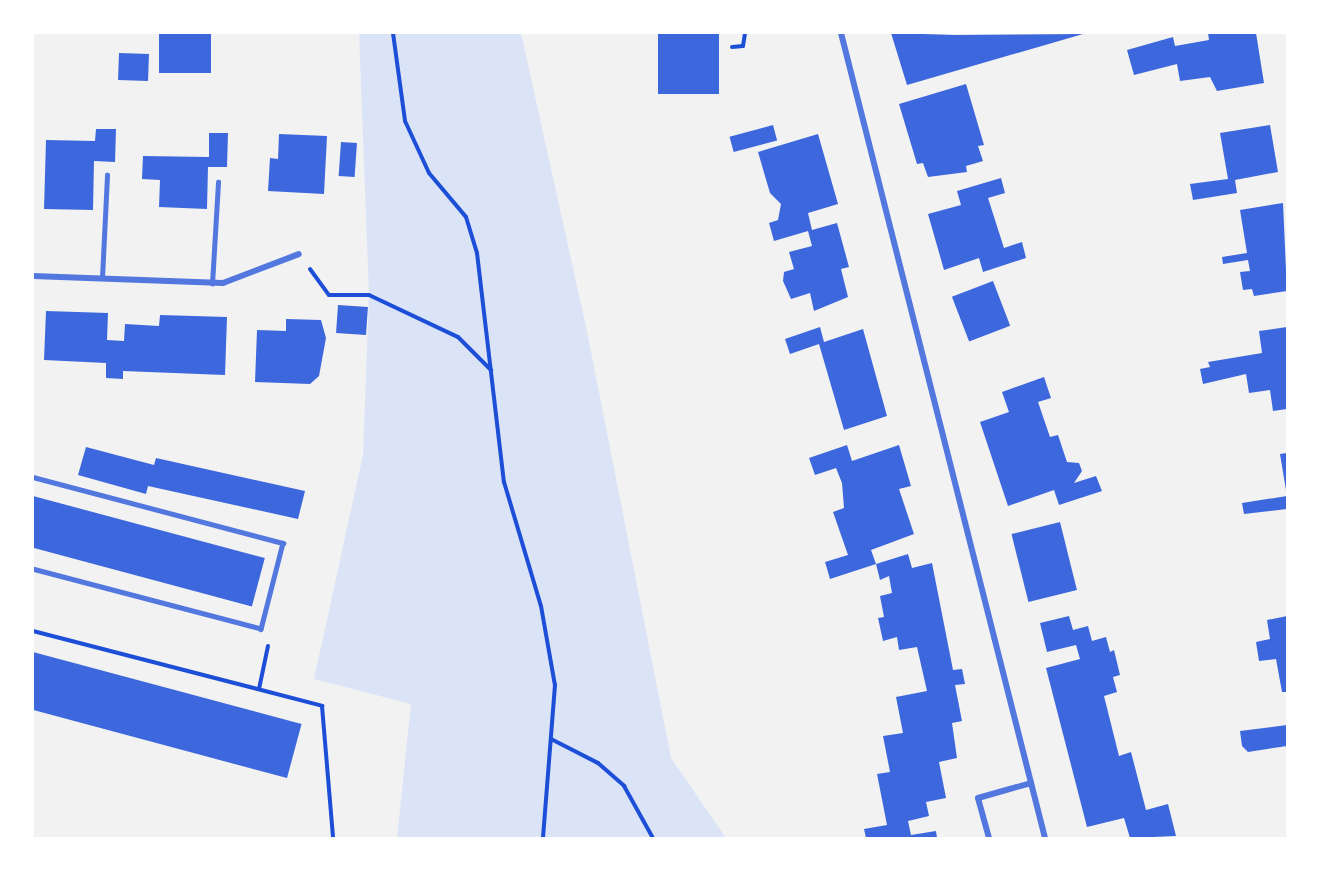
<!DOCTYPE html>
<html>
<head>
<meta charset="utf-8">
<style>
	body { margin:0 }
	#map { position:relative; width:1320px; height:871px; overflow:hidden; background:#f2f2f2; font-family:Spectral,serif }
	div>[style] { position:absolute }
	.green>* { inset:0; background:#dbe4f7 }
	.building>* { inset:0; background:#3d67dc; transform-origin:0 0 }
	.path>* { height:4px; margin:-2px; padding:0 2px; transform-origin:2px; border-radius:2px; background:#1d4ed8 }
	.service>* { height:4.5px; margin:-2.25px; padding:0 2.25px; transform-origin:2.25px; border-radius:2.25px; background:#5277de }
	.minor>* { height:6px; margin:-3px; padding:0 3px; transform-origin:3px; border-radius:3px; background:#5277de }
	span { translate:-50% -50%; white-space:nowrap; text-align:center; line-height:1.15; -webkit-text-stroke:6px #fff; paint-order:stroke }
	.frame { position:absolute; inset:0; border:34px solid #fff; pointer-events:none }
</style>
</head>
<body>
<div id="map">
	<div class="green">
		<i style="clip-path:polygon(359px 33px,521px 33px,588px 336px,671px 758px,726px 838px,397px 838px,411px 704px,314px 679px,363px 455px,369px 295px)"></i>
	</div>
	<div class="building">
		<i style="left:159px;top:33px;width:52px;height:40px"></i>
		<i style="left:658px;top:33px;width:61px;height:61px"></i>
		<i style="clip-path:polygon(891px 33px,955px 35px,1083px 34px,907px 85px)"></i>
		<i style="clip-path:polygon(1208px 33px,1256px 33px,1264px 83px,1217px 91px,1210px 77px,1180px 81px,1177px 64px,1134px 75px,1127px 50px,1173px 37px,1175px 46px,1209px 40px)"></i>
		<i style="left:119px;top:53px;width:30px;height:27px;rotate:2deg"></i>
		<i style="clip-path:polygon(966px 84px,984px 145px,978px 146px,983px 161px,966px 166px,967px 172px,928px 177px,923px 163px,917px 164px,899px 104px)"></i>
		<i style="left:773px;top:125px;width:16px;height:45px;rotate:75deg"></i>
		<i style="clip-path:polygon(1270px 125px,1278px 172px,1235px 180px,1237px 193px,1193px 200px,1190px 184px,1228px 179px,1220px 133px)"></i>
		<i style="clip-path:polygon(96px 129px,116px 129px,115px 162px,94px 161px,93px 210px,44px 209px,46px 140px,95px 141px)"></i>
		<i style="clip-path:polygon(209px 133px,228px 133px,227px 167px,208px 167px,207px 209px,159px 207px,160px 180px,142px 179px,143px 156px,209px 157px)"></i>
		<i style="clip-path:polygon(279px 134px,327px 136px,324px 194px,268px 191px,270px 158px,278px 159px)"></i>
		<i style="clip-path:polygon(818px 134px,838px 204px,808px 213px,812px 230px,837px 223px,849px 267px,841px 269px,848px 297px,814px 311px,810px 293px,791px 299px,783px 281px,784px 272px,794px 269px,789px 252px,812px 246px,808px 231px,774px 241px,769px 223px,778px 220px,781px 204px,770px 193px,758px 152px)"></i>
		<i style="left:341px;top:142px;width:16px;height:34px;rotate:4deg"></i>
		<i style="clip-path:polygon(1001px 178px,1005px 193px,988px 198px,1004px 248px,1022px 242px,1026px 258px,983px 272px,979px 258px,944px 270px,928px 214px,961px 205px,957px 191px)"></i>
		<i style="clip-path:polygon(1283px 203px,1287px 291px,1254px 296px,1252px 289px,1243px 290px,1240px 272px,1250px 271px,1248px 260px,1223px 264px,1222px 257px,1247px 253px,1240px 210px)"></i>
		<i style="left:993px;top:281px;width:48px;height:44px;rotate:69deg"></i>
		<i style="left:338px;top:305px;width:30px;height:28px;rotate:4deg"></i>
		<i style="clip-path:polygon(46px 311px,108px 313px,107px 340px,124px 341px,125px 324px,159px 326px,160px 315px,227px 317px,225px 375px,123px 371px,123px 379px,106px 378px,106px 363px,44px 360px)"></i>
		<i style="clip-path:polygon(286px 319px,321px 320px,326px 338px,319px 376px,310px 384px,255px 382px,257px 330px,286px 331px)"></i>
		<i style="clip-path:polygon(820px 327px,824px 342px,863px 329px,887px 416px,844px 430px,819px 344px,790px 354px,785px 339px)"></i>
		<i style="clip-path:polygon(1287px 327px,1287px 409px,1273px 411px,1270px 390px,1249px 393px,1246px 374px,1203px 384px,1200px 369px,1210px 367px,1208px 362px,1262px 353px,1259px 331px)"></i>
		<i style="clip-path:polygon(1044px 377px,1051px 398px,1038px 402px,1050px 437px,1058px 435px,1067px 462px,1079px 463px,1082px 471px,1074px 483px,1096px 476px,1102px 491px,1059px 505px,1054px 490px,1008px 506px,980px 422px,1009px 412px,1002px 392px)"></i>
		<i style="clip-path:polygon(847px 445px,852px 461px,899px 445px,911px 486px,899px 489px,914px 534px,871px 550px,876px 564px,830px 579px,825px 562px,848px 555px,833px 512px,844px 508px,842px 483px,836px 468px,815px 475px,809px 458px)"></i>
		<i style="clip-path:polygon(86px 447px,154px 465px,156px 458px,305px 491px,298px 519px,148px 486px,146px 494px,78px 475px)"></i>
		<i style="clip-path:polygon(1287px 453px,1287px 490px,1286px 490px,1280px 454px)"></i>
		<i style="left:33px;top:496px;width:240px;height:50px;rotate:15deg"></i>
		<i style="clip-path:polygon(1287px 496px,1287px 509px,1244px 514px,1242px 503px)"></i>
		<i style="left:1060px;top:522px;width:70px;height:50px;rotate:76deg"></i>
		<i style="clip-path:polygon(908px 554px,912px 568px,932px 563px,953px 670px,962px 669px,965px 684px,955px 685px,962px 721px,952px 723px,957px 758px,939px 762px,946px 798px,926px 802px,929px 816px,908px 821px,911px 835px,936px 831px,937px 838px,866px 838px,864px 829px,887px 825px,877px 774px,890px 772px,883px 736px,903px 733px,896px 697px,927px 691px,917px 647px,899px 650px,897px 637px,883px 641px,878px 618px,884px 617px,880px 596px,892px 593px,889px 576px,880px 580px,876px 564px)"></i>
		<i style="clip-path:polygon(1069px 616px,1073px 630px,1088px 626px,1092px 641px,1106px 637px,1110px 652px,1114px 650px,1120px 675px,1113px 677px,1117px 692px,1104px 696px,1119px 756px,1131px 752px,1146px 810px,1168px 804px,1176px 836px,1130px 838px,1124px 818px,1087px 827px,1046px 668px,1080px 659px,1076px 645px,1047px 652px,1040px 623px)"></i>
		<i style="clip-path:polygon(1287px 616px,1287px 692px,1282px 692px,1276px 659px,1259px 661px,1256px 642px,1270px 639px,1267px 620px)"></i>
		<i style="left:33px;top:652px;width:278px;height:56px;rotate:15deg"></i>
		<i style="clip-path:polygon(1287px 725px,1287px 746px,1248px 752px,1242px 746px,1240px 731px)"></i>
	</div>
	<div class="path">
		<i style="left:393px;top:33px;width:89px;rotate:82.2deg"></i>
		<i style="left:405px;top:121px;width:57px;rotate:65.2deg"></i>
		<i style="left:429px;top:173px;width:57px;rotate:49.9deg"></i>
		<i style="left:466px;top:217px;width:38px;rotate:73deg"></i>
		<i style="left:477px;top:253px;width:231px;rotate:83.3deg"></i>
		<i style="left:504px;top:482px;width:129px;rotate:73.4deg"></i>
		<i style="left:541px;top:606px;width:80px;rotate:80deg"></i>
		<i style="left:555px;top:685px;width:153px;rotate:94.5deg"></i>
		<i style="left:732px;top:47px;width:11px;rotate:-5deg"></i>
		<i style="left:743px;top:46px;width:13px;rotate:-81deg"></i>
		<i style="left:310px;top:269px;width:32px;rotate:54deg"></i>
		<i style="left:329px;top:295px;width:40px"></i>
		<i style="left:369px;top:295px;width:98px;rotate:25.3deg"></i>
		<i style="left:458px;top:337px;width:47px;rotate:45deg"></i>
		<i style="left:33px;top:631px;width:299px;rotate:14.5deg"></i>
		<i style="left:322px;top:706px;width:132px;rotate:85.2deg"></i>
		<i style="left:259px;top:689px;width:44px;rotate:-78.2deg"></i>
		<i style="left:551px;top:739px;width:53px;rotate:27.1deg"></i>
		<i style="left:598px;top:763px;width:35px;rotate:41deg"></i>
		<i style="left:624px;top:786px;width:60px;rotate:60.9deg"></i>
	</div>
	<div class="service">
		<i style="left:102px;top:278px;width:103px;rotate:-87.2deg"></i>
		<i style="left:212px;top:284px;width:102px;rotate:-86.6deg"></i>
		<i style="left:33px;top:477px;width:259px;rotate:14.8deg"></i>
		<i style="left:283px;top:543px;width:89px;rotate:104.3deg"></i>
		<i style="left:261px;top:629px;width:236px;rotate:-165.3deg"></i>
	</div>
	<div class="minor">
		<i style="left:841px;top:33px;width:830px;rotate:75.78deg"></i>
		<i style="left:33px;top:276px;width:190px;rotate:2.1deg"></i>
		<i style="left:223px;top:283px;width:81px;rotate:-20.9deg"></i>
		<i style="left:989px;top:838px;width:41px;rotate:-105.4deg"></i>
		<i style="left:978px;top:798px;width:55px;rotate:-15.8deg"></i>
	</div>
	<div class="frame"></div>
</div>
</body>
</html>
